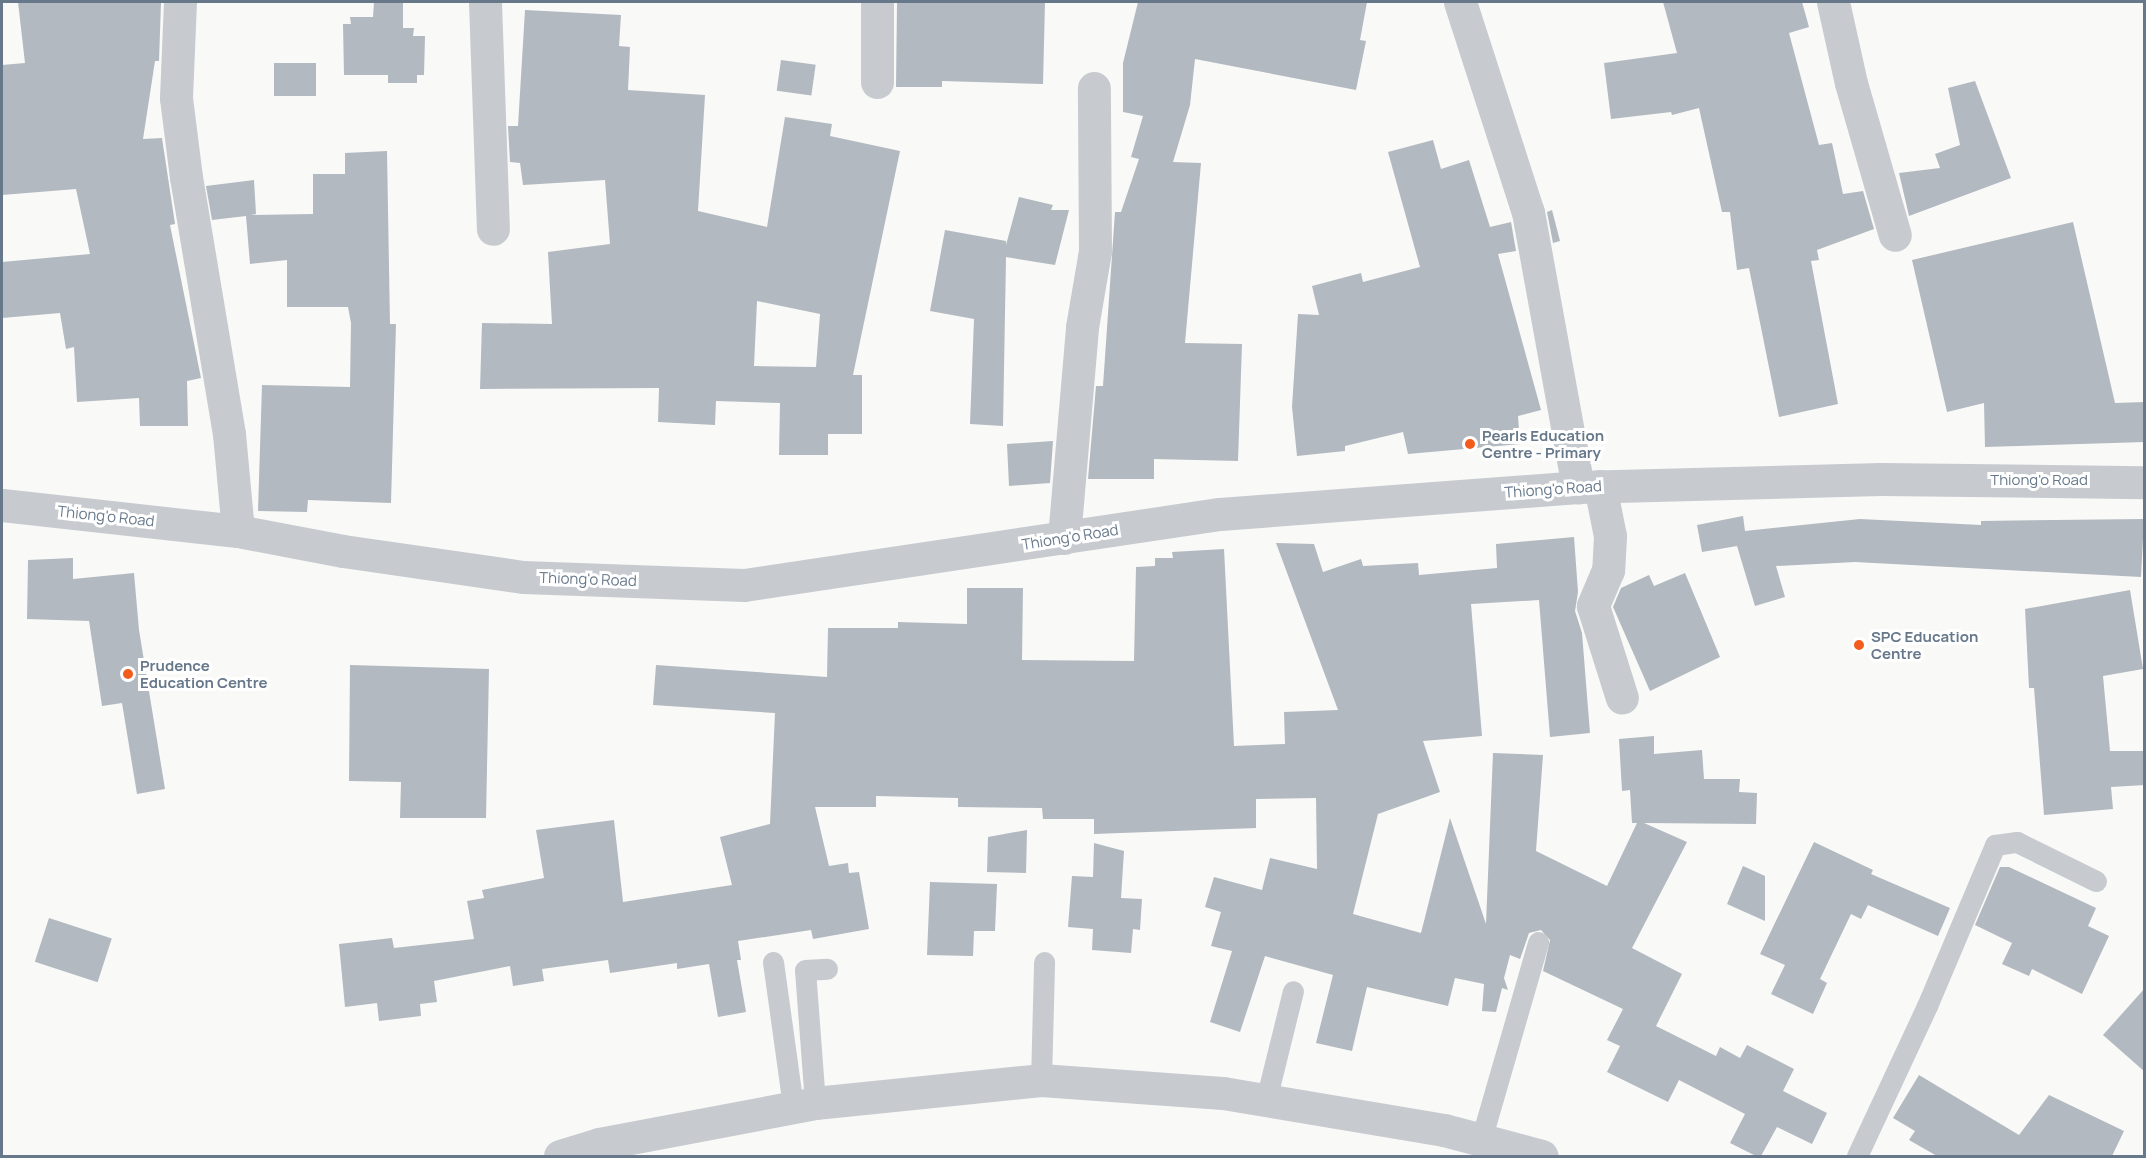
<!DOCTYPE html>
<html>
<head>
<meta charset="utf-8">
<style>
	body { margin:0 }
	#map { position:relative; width:2146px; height:1158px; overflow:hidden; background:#f9f9f7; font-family:Manrope,sans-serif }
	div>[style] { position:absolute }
	.building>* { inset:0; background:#b2b9c0; transform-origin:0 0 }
	.service>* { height:21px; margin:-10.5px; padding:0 10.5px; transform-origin:10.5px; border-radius:10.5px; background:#c7cbcf }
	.minor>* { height:33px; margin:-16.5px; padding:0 16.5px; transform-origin:16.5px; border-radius:16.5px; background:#c7cbcf }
	.dots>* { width:16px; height:16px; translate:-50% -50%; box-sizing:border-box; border:3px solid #fff; border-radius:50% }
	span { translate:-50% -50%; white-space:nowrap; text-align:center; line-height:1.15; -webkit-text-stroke:6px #fff; paint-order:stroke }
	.poi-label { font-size:15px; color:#66788a; font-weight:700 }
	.left { translate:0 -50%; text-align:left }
	.street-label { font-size:15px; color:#66788a }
	.frame { position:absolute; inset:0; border:3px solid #66788a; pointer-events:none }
</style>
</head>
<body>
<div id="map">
	<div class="building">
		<i style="clip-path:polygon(18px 2px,161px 3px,159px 61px,155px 61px,143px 139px,162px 138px,175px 224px,170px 225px,201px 378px,187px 381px,188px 426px,140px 426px,139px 398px,77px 402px,74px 347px,66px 349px,60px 313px,2px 318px,2px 262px,90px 254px,76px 189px,2px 195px,2px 65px,25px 63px)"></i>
		<i style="clip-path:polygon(374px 2px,403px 2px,403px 28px,414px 28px,413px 36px,425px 36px,424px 75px,417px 75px,417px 83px,388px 83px,388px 75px,344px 75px,343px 24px,351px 24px,350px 17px,373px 17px)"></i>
		<i style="clip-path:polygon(897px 2px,1045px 2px,1043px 84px,942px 81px,942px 87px,896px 87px)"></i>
		<i style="clip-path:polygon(1138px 2px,1367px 2px,1360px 40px,1366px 41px,1356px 90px,1195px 59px,1190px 105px,1173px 162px,1201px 163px,1185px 343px,1242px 344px,1238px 461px,1154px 459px,1154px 479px,1088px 479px,1096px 386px,1103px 386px,1115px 212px,1121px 212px,1139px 159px,1131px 157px,1143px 116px,1123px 112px,1123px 63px)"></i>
		<i style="clip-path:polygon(1663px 2px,1802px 2px,1809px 27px,1789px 33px,1819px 145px,1832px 143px,1843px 194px,1863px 191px,1874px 229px,1817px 250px,1819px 260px,1811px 261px,1838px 404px,1779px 417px,1749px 268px,1737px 270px,1730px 212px,1722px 212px,1699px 108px,1672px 115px,1671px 112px,1611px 119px,1604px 63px,1677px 53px)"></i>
		<i style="clip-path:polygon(evenodd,525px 10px,621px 15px,619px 46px,630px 47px,628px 90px,705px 95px,698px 211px,767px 227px,785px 117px,832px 124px,830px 136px,900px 151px,853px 375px,862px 375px,862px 434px,828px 434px,828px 455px,779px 455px,780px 403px,716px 401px,715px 425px,658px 422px,659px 388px,480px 389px,482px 323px,552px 324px,548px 252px,610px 244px,605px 180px,523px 185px,520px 163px,510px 162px,508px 126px,518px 126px,525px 10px,757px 301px,820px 314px,816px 367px,754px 366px,757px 301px)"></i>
		<i style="left:781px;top:60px;width:35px;height:31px;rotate:8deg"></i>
		<i style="left:274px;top:63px;width:42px;height:33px"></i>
		<i style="clip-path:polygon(1975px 81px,2011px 178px,1909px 216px,1899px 173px,1940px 168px,1935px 154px,1960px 145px,1948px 88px)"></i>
		<i style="clip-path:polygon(1433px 140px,1441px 169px,1469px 160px,1490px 227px,1511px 222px,1516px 251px,1498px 254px,1541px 410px,1518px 416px,1520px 444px,1408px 454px,1403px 432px,1345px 446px,1345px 451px,1297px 456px,1292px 407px,1298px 314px,1319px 315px,1312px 286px,1361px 273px,1363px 282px,1420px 267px,1388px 152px)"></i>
		<i style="clip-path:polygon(387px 151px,390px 324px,396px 324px,391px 503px,308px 500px,307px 512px,258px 511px,262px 385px,350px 387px,351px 323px,348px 307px,287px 307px,287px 260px,250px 264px,246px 216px,212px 220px,206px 186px,254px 180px,256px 214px,251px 215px,313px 214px,313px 174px,345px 174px,345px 153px)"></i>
		<i style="clip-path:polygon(1019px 197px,1053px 205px,1051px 210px,1069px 210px,1055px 265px,1006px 257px,1003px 426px,970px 424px,974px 319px,930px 311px,945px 230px,1006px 241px,1006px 245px)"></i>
		<i style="clip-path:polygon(1552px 210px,1560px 241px,1553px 243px,1547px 212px)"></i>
		<i style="clip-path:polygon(2073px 222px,2115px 403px,2145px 402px,2145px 442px,1985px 447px,1984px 403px,1947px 412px,1912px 260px)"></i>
		<i style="clip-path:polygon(1053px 441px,1050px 483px,1009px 486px,1007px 444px)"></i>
		<i style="clip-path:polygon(1743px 516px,1745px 531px,1860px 519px,1981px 525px,1981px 521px,2144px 519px,2141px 577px,1855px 562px,1776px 566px,1785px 597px,1755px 606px,1737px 546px,1702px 552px,1697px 525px)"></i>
		<i style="clip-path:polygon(1574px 537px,1578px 592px,1575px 611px,1582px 633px,1590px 733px,1550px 737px,1539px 600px,1471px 604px,1482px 736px,1423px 741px,1440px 792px,1378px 814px,1353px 914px,1421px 933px,1450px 818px,1486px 924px,1493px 753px,1543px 755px,1536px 851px,1607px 886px,1637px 823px,1632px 823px,1630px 790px,1622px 791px,1619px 739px,1654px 736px,1654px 754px,1702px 750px,1704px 779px,1740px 779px,1739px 792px,1757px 793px,1756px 824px,1644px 823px,1687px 842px,1632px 948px,1682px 974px,1656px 1026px,1716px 1056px,1720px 1047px,1740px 1058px,1747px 1045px,1794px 1069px,1783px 1091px,1827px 1113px,1812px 1144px,1777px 1127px,1761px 1156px,1756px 1156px,1730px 1143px,1745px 1114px,1679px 1080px,1668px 1102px,1607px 1072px,1620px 1046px,1607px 1040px,1623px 1009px,1543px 971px,1550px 940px,1541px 930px,1529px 933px,1520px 959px,1510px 955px,1504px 978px,1508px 990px,1502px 988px,1496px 1012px,1482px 1011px,1484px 984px,1455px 978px,1448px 1006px,1367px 987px,1352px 1051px,1316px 1043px,1333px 975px,1265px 956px,1240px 1032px,1210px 1022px,1232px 951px,1211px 946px,1221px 912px,1205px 907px,1214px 877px,1262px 890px,1270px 858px,1317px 869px,1316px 798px,1256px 799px,1256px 828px,1094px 834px,1094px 819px,1043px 819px,1042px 808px,958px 807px,958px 798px,876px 796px,876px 807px,815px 807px,829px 866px,848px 863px,849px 873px,859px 872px,869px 929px,813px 939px,811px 930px,738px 941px,741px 960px,737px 960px,746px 1012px,718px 1017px,709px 964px,677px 969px,677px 963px,610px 973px,608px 960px,542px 969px,544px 981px,513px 986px,510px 966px,434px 981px,437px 1002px,420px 1004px,421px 1016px,379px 1021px,377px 1003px,345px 1007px,339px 944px,392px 938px,394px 948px,474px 939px,467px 901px,484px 898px,482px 890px,544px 878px,536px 830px,614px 820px,623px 902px,732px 885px,720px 837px,770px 824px,775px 713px,653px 705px,656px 665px,827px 677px,828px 628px,898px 628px,898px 622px,967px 624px,967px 588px,1023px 588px,1022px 660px,1134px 661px,1136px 567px,1155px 566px,1155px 558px,1173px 558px,1172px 552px,1224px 549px,1234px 746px,1285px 744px,1284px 712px,1338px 710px,1276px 543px,1314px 544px,1323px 572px,1361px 559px,1363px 566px,1418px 563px,1419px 575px,1497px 568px,1496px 544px)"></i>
		<i style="clip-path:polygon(73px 558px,73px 579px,134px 573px,139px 630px,165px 789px,137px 794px,122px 703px,102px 706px,89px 621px,27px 619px,28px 560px)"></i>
		<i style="clip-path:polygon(1685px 573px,1720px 657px,1650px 691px,1613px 607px,1621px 588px,1649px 575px,1654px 586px)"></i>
		<i style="clip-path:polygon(2130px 590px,2143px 669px,2103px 676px,2110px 751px,2145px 751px,2145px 785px,2111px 787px,2113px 809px,2044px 815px,2034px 688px,2029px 688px,2025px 609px)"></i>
		<i style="clip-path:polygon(350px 665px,489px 669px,486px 818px,400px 818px,401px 782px,349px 781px)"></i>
		<i style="clip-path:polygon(1027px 830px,1026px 873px,987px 872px,988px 837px)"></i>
		<i style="clip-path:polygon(1814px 842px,1873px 870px,1871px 874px,1950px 908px,1938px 936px,1868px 905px,1861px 919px,1851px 914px,1820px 979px,1827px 983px,1813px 1014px,1771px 994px,1785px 965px,1760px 954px)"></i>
		<i style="clip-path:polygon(1094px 843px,1124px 851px,1121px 898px,1142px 899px,1140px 930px,1133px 929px,1131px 953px,1092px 950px,1093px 929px,1068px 927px,1072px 876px,1093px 877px)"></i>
		<i style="clip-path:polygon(1743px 866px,1765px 876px,1765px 921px,1727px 904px)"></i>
		<i style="clip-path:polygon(2000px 867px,2009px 867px,2096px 908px,2088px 926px,2109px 936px,2082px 994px,2032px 969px,2029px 976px,2002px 964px,2012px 943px,1975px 925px)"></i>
		<i style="clip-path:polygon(930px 882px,997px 884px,995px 931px,974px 931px,973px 956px,927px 955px)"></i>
		<i style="left:49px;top:918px;width:66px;height:46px;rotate:18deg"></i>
		<i style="clip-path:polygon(2145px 988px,2145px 1072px,2103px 1035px)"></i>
		<i style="clip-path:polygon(1919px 1075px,2019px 1135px,2049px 1095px,2124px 1131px,2112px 1156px,1937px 1156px,1909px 1140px,1915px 1131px,1893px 1118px)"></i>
	</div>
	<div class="service">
		<i style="left:773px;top:962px;width:146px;rotate:82.1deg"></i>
		<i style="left:1041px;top:1080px;width:118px;rotate:-88.5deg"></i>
		<i style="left:1266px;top:1100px;width:112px;rotate:-76.1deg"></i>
		<i style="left:815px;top:1103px;width:133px;rotate:-94.3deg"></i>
		<i style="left:805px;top:970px;width:22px;rotate:-3deg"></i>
		<i style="left:1481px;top:1140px;width:206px;rotate:-73.9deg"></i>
		<i style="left:1857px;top:1156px;width:166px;rotate:-65deg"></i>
		<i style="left:1927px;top:1006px;width:175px;rotate:-67.1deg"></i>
		<i style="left:1995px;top:845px;width:22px;rotate:-8deg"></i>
		<i style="left:2017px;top:842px;width:88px;rotate:26.3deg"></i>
	</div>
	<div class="minor">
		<i style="left:180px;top:2px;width:96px;rotate:92.4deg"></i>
		<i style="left:176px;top:98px;width:80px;rotate:82.8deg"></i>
		<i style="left:186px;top:177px;width:261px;rotate:80.5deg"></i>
		<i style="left:229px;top:434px;width:97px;rotate:84.7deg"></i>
		<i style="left:485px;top:2px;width:227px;rotate:88deg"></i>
		<i style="left:1460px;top:2px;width:221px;rotate:72.1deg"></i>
		<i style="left:1528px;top:212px;width:280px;rotate:79.7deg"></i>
		<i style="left:1833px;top:2px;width:83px;rotate:77.5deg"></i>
		<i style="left:1851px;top:83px;width:158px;rotate:73.9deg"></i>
		<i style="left:877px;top:82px;width:80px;rotate:-90deg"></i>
		<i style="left:1600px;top:486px;width:51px;rotate:78.7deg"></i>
		<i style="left:1610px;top:536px;width:34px;rotate:93deg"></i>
		<i style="left:1608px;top:570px;width:39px;rotate:113deg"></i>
		<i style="left:1593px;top:606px;width:96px;rotate:72.5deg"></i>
		<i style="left:2px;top:505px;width:237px;rotate:6.3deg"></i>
		<i style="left:238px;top:531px;width:107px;rotate:10.8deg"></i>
		<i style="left:343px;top:551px;width:182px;rotate:8.2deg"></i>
		<i style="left:523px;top:577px;width:221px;rotate:2.1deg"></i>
		<i style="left:744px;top:585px;width:481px;rotate:-8.5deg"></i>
		<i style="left:1220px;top:514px;width:359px;rotate:-4.3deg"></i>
		<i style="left:1578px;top:487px;width:303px;rotate:-1.5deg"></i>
		<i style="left:1881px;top:479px;width:263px;rotate:0.7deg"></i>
		<i style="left:1064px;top:538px;width:212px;rotate:-85.1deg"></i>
		<i style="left:1082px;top:327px;width:77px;rotate:-80.3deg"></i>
		<i style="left:1095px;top:251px;width:163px;rotate:-90.4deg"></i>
		<i style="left:560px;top:1156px;width:41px;rotate:-17.1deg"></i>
		<i style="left:599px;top:1144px;width:220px;rotate:-10.7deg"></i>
		<i style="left:815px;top:1103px;width:227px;rotate:-5.8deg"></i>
		<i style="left:1041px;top:1080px;width:182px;rotate:4.1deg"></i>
		<i style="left:1223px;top:1093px;width:224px;rotate:9.5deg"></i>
		<i style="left:1444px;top:1130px;width:101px;rotate:14.9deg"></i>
	</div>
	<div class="dots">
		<i style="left:1470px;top:444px;background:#f25d1e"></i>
		<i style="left:1859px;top:645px;background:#f25d1e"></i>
		<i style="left:128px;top:674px;background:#f25d1e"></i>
	</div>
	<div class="poi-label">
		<span class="left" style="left:1482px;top:444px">Pearls Education<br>Centre - Primary</span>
		<span class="left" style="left:1871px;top:645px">SPC Education<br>Centre</span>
		<span class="left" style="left:140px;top:674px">Prudence<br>Education Centre</span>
	</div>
	<div class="street-label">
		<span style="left:2039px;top:480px">Thiong'o Road</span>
		<span style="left:1553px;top:489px;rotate:-4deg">Thiong'o Road</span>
		<span style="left:106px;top:516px;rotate:6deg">Thiong'o Road</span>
		<span style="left:1070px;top:537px;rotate:-9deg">Thiong'o Road</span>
		<span style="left:588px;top:579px;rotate:2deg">Thiong'o Road</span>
	</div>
	<div class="frame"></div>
</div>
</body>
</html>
